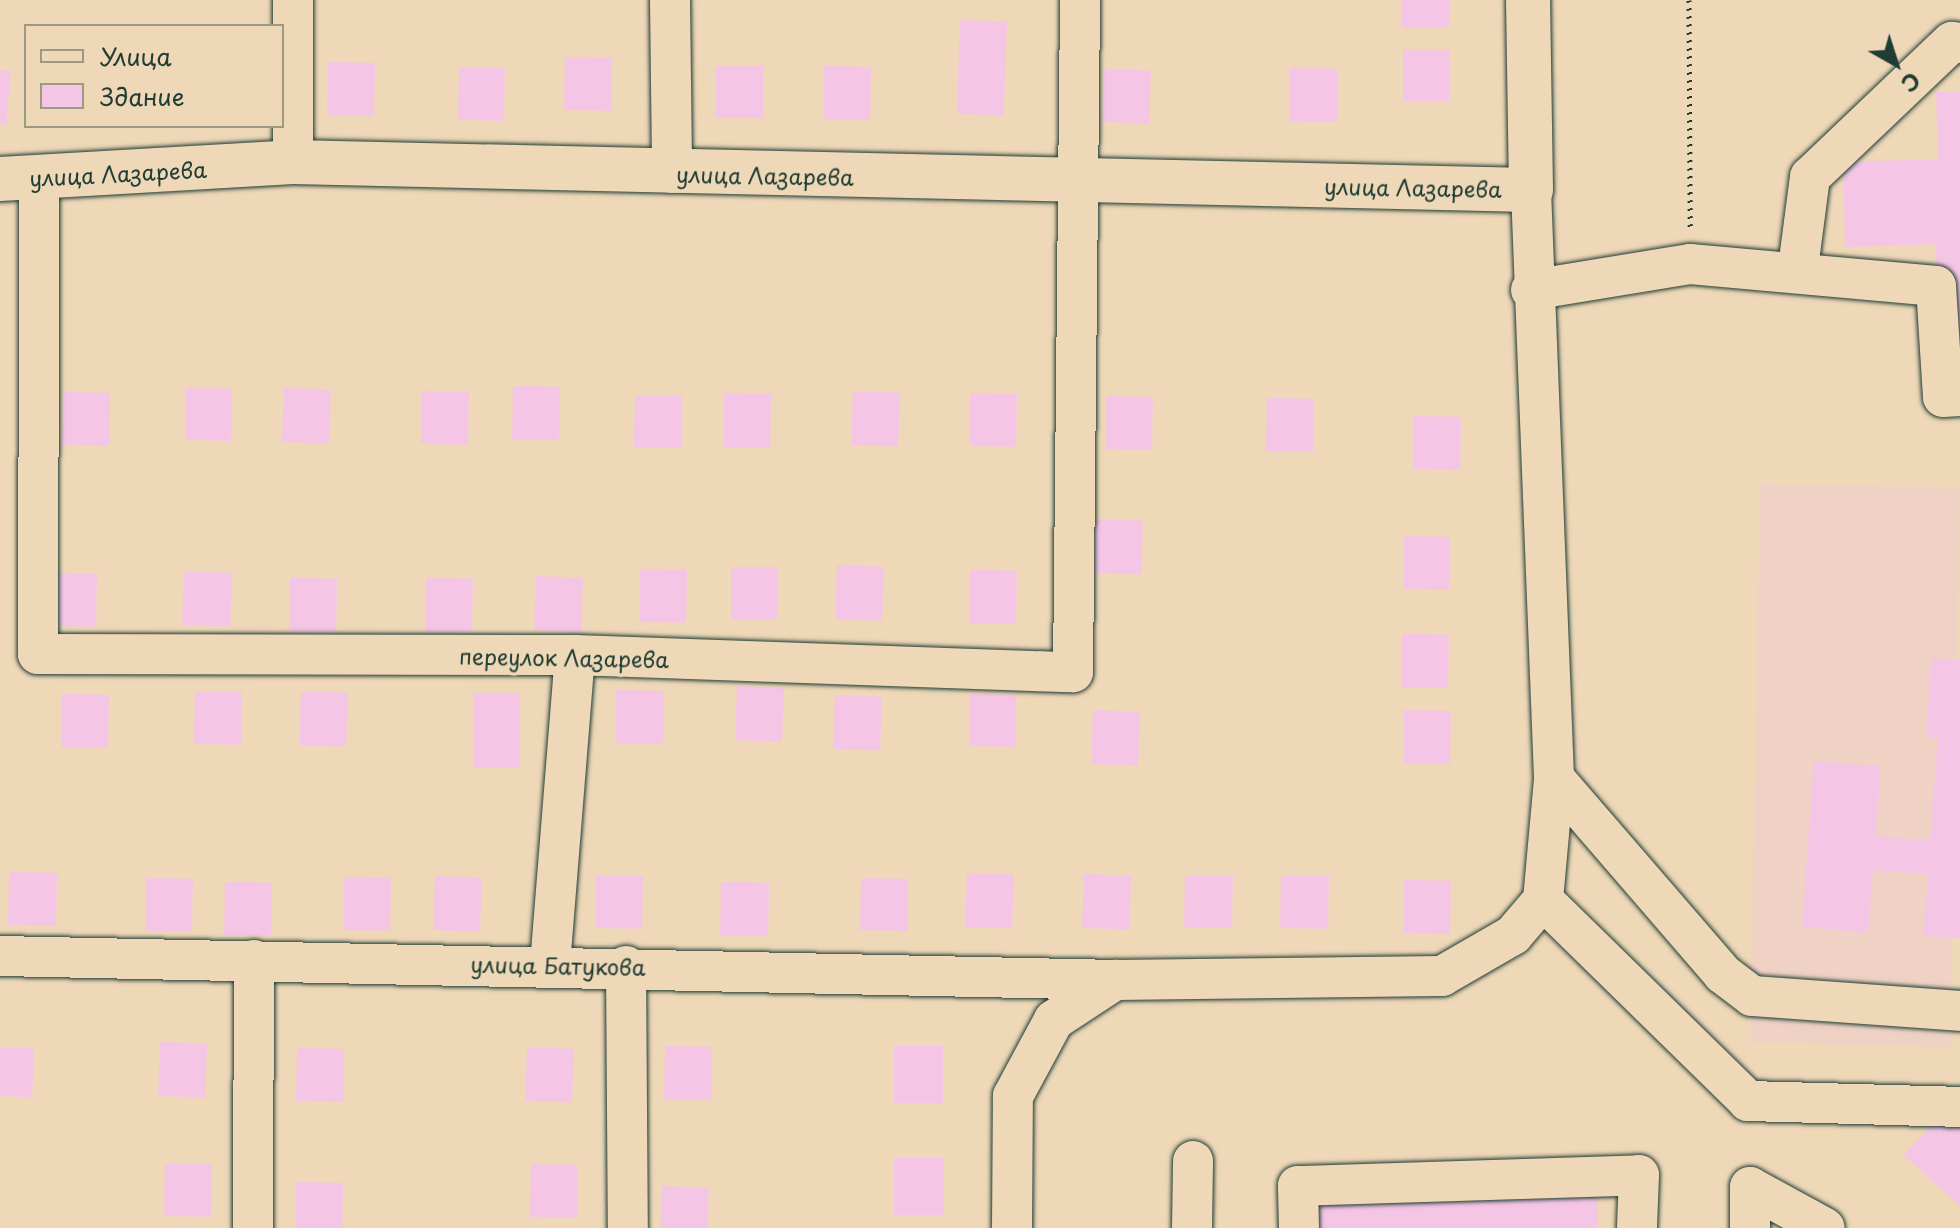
<!DOCTYPE html>
<html>
<head>
<meta charset="utf-8">
<style>
	body { margin:0 }
	#map { position:relative; width:1960px; height:1228px; overflow:hidden; background:#eed8b7; font-family:"Playpen Sans",sans-serif }
	div>[style] { position:absolute }
	.built>* { inset:0; background:#f0d2c5; transform-origin:0 0 }
	.building>* { inset:0; background:#f5c5e6; transform-origin:0 0 }
	.path>* { height:5px; margin-top:-2.5px; transform-origin:0; background:repeating-linear-gradient(90deg,#1f3d34 0 2px,transparent 0 8px) }
	.roads { filter:drop-shadow(0 0 2px #1f3d34) drop-shadow(0 0 2px #1f3d34) }
	.minor>* { height:40px; margin:-20px; padding:0 20px; transform-origin:20px; border-radius:20px; background:#eed8b7 }
	.major>* { height:44px; margin:-22px; padding:0 22px; transform-origin:22px; border-radius:22px; background:#eed8b7 }
	span { translate:-50% -50%; white-space:nowrap; text-align:center; line-height:1.15; -webkit-text-stroke:7px #eed8b7; paint-order:stroke }
	.street-label { font-size:22px; color:#1f3d34 }
	.legend { position:absolute; left:24px; top:24px; width:260px; height:104px; box-sizing:border-box; background:#eed8b7; border:2px solid #9b9a83; margin:0; padding:10px 14px; list-style:none; font-size:24px; color:#1f3d34 }
	.legend li { display:flex; align-items:center; gap:16px; height:40px }
	.legend b { width:40px; border:2px solid #9b9a83 }
	.north { position:absolute; left:1856px; top:24px; width:80px; height:80px; -webkit-text-stroke:6px #eed8b7; paint-order:stroke; rotate:141deg; font-size:22px; font-weight:700; line-height:32px; text-align:center; color:#1f3d34 }
	.north::after { content:''; display:block; margin:auto; width:28px; height:36px; background:#1f3d34; clip-path:polygon(50% 0,100% 100%,50% 72%,0 100%) }
</style>
</head>
<body>
<div id="map">
	<div class="built">
		<i style="left:1760px;top:484px;width:200px;height:559px;rotate:1deg"></i>
	</div>
	<div class="building">
		<i style="left:1402px;top:0;width:47px;height:28px"></i>
		<i style="left:960px;top:20px;width:47px;height:94px;rotate:2deg"></i>
		<i style="left:1403px;top:49px;width:46px;height:52px"></i>
		<i style="left:565px;top:57px;width:47px;height:53px;rotate:1deg"></i>
		<i style="left:328px;top:62px;width:47px;height:53px;rotate:1deg"></i>
		<i style="left:716px;top:66px;width:47px;height:52px"></i>
		<i style="left:824px;top:66px;width:47px;height:53px;rotate:1deg"></i>
		<i style="left:459px;top:67px;width:46px;height:53px;rotate:1deg"></i>
		<i style="left:1290px;top:68px;width:48px;height:53px;rotate:1deg"></i>
		<i style="left:1104px;top:69px;width:47px;height:53px;rotate:2deg"></i>
		<i style="left:0;top:70px;width:11px;height:54px;rotate:5deg"></i>
		<i style="clip-path:polygon(1936px 92px,1960px 92px,1960px 364px,1939px 365px,1935px 244px,1845px 247px,1843px 162px,1938px 159px)"></i>
		<i style="left:513px;top:386px;width:47px;height:53px;rotate:1deg"></i>
		<i style="left:186px;top:388px;width:46px;height:52px;rotate:1deg"></i>
		<i style="left:284px;top:388px;width:47px;height:54px;rotate:2deg"></i>
		<i style="left:422px;top:391px;width:47px;height:53px;rotate:1deg"></i>
		<i style="left:853px;top:391px;width:47px;height:54px;rotate:2deg"></i>
		<i style="left:63px;top:392px;width:47px;height:53px;rotate:1deg"></i>
		<i style="left:724px;top:393px;width:47px;height:54px;rotate:1deg"></i>
		<i style="left:970px;top:393px;width:47px;height:53px;rotate:1deg"></i>
		<i style="left:635px;top:395px;width:47px;height:52px;rotate:1deg"></i>
		<i style="left:1106px;top:396px;width:47px;height:53px;rotate:1deg"></i>
		<i style="left:1267px;top:398px;width:47px;height:53px;rotate:1deg"></i>
		<i style="left:1414px;top:416px;width:47px;height:53px;rotate:1deg"></i>
		<i style="left:1096px;top:519px;width:47px;height:54px;rotate:2deg"></i>
		<i style="left:1404px;top:536px;width:46px;height:53px;rotate:1deg"></i>
		<i style="left:837px;top:565px;width:47px;height:54px;rotate:2deg"></i>
		<i style="left:731px;top:567px;width:47px;height:52px"></i>
		<i style="left:640px;top:569px;width:47px;height:53px;rotate:1deg"></i>
		<i style="left:970px;top:570px;width:47px;height:53px;rotate:1deg"></i>
		<i style="left:184px;top:571px;width:48px;height:54px;rotate:2deg"></i>
		<i style="left:50px;top:573px;width:47px;height:53px;rotate:1deg"></i>
		<i style="left:536px;top:576px;width:47px;height:54px;rotate:2deg"></i>
		<i style="left:290px;top:578px;width:47px;height:53px;rotate:1deg"></i>
		<i style="left:426px;top:578px;width:47px;height:53px;rotate:1deg"></i>
		<i style="left:1402px;top:634px;width:47px;height:53px;rotate:1deg"></i>
		<i style="clip-path:polygon(1931px 658px,1960px 660px,1960px 938px,1923px 936px,1928px 874px,1873px 870px,1868px 932px,1802px 927px,1814px 761px,1881px 766px,1875px 836px,1930px 840px,1938px 738px,1926px 737px)"></i>
		<i style="left:737px;top:686px;width:47px;height:54px;rotate:2deg"></i>
		<i style="left:616px;top:690px;width:48px;height:53px;rotate:1deg"></i>
		<i style="left:195px;top:691px;width:47px;height:53px;rotate:1deg"></i>
		<i style="left:301px;top:691px;width:47px;height:54px;rotate:2deg"></i>
		<i style="left:474px;top:693px;width:46px;height:75px"></i>
		<i style="left:62px;top:694px;width:47px;height:53px;rotate:1deg"></i>
		<i style="left:970px;top:694px;width:46px;height:52px;rotate:1deg"></i>
		<i style="left:835px;top:695px;width:47px;height:54px;rotate:2deg"></i>
		<i style="left:1093px;top:710px;width:47px;height:54px;rotate:2deg"></i>
		<i style="left:1404px;top:710px;width:47px;height:53px;rotate:1deg"></i>
		<i style="left:9px;top:872px;width:48px;height:53px;rotate:1deg"></i>
		<i style="left:967px;top:873px;width:47px;height:54px;rotate:2deg"></i>
		<i style="left:1084px;top:874px;width:47px;height:54px;rotate:2deg"></i>
		<i style="left:596px;top:875px;width:47px;height:53px;rotate:1deg"></i>
		<i style="left:1185px;top:875px;width:48px;height:52px;rotate:1deg"></i>
		<i style="left:1281px;top:875px;width:48px;height:53px;rotate:1deg"></i>
		<i style="left:435px;top:876px;width:47px;height:54px;rotate:2deg"></i>
		<i style="left:344px;top:877px;width:47px;height:53px;rotate:1deg"></i>
		<i style="left:146px;top:878px;width:47px;height:53px;rotate:1deg"></i>
		<i style="left:861px;top:878px;width:47px;height:52px;rotate:1deg"></i>
		<i style="left:1404px;top:880px;width:47px;height:53px;rotate:1deg"></i>
		<i style="left:225px;top:882px;width:47px;height:53px;rotate:1deg"></i>
		<i style="left:721px;top:882px;width:48px;height:53px;rotate:1deg"></i>
		<i style="left:160px;top:1042px;width:47px;height:54px;rotate:2deg"></i>
		<i style="left:665px;top:1046px;width:47px;height:53px;rotate:1deg"></i>
		<i style="left:894px;top:1046px;width:49px;height:57px"></i>
		<i style="left:0;top:1047px;width:34px;height:49px;rotate:2deg"></i>
		<i style="left:527px;top:1047px;width:47px;height:54px;rotate:2deg"></i>
		<i style="left:297px;top:1048px;width:47px;height:53px;rotate:1deg"></i>
		<i style="clip-path:polygon(1945px 1110px,1960px 1124px,1960px 1206px,1904px 1155px)"></i>
		<i style="left:894px;top:1158px;width:50px;height:57px"></i>
		<i style="left:165px;top:1163px;width:47px;height:53px;rotate:1deg"></i>
		<i style="left:531px;top:1164px;width:47px;height:53px;rotate:1deg"></i>
		<i style="left:296px;top:1182px;width:47px;height:46px;rotate:1deg"></i>
		<i style="left:662px;top:1186px;width:47px;height:42px;rotate:2deg"></i>
		<i style="left:1310px;top:1194px;width:288px;height:34px"></i>
	</div>
	<div class="path">
		<i style="left:1689px;top:0;width:227px;rotate:89.7deg"></i>
	</div>
	<div class="roads">
		<div class="minor">
			<i style="left:293px;top:0;width:162px;rotate:90deg"></i>
			<i style="left:670px;top:0;width:173px;rotate:89.3deg"></i>
			<i style="left:39px;top:180px;width:474px;rotate:90.1deg"></i>
			<i style="left:38px;top:654px;width:537px;rotate:0.11deg"></i>
			<i style="left:575px;top:655px;width:498px;rotate:2deg"></i>
			<i style="left:1073px;top:672px;width:672px;rotate:-89.4deg"></i>
			<i style="left:1798px;top:268px;width:92px;rotate:-82.5deg"></i>
			<i style="left:1810px;top:177px;width:196px;rotate:-43.6deg"></i>
			<i style="left:1952px;top:42px;width:8px;rotate:7deg"></i>
			<i style="left:1531px;top:290px;width:161px;rotate:-9.3deg"></i>
			<i style="left:1690px;top:264px;width:247px;rotate:5.1deg"></i>
			<i style="left:1936px;top:286px;width:111px;rotate:86.4deg"></i>
			<i style="left:1943px;top:397px;width:17px;rotate:-3deg"></i>
			<i style="left:1554px;top:778px;width:259px;rotate:49.2deg"></i>
			<i style="left:1723px;top:974px;width:36px;rotate:37deg"></i>
			<i style="left:1752px;top:996px;width:209px;rotate:4.1deg"></i>
			<i style="left:1543px;top:900px;width:287px;rotate:44.4deg"></i>
			<i style="left:1748px;top:1101px;width:212px;rotate:1.6deg"></i>
			<i style="left:0;top:956px;width:1115px;rotate:1.23deg"></i>
			<i style="left:550px;top:965px;width:311px;rotate:-85.4deg"></i>
			<i style="left:626px;top:966px;width:262px;rotate:89.6deg"></i>
			<i style="left:253px;top:1228px;width:268px;rotate:-89.8deg"></i>
			<i style="left:1012px;top:1228px;width:132px;rotate:-89.6deg"></i>
			<i style="left:1013px;top:1096px;width:86px;rotate:-61.7deg"></i>
			<i style="left:1054px;top:1020px;width:73px;rotate:-33.3deg"></i>
			<i style="left:1115px;top:980px;width:327px;rotate:-0.7deg"></i>
			<i style="left:1442px;top:976px;width:82px;rotate:-30deg"></i>
			<i style="left:1513px;top:935px;width:46px;rotate:-49.4deg"></i>
			<i style="left:1543px;top:900px;width:122px;rotate:-84.8deg"></i>
			<i style="left:1554px;top:778px;width:588px;rotate:-92.24deg"></i>
			<i style="left:1192px;top:1228px;width:67px;rotate:-89.1deg"></i>
			<i style="left:1299px;top:1228px;width:42px;rotate:-91.4deg"></i>
			<i style="left:1298px;top:1186px;width:341px;rotate:-1.8deg"></i>
			<i style="left:1639px;top:1175px;width:53px;rotate:92.2deg"></i>
			<i style="left:1750px;top:1228px;width:41px;rotate:-90deg"></i>
			<i style="left:1750px;top:1187px;width:85px;rotate:28.7deg"></i>
		</div>
		<div class="major">
			<i style="left:0;top:179px;width:293px;rotate:-3.3deg"></i>
			<i style="left:293px;top:162px;width:1238px;rotate:1.3deg"></i>
			<i style="left:1531px;top:190px;width:190px;rotate:-90.9deg"></i>
		</div>
	</div>
	<div class="street-label">
		<span style="left:118px;top:173px;rotate:-3deg">улица Лазарева</span>
		<span style="left:765px;top:175px;rotate:1deg">улица Лазарева</span>
		<span style="left:1413px;top:187px;rotate:1deg">улица Лазарева</span>
		<span style="left:564px;top:657px;rotate:1deg">переулок Лазарева</span>
		<span style="left:558px;top:965px;rotate:1deg">улица Батукова</span>
	</div>
	<ul class="legend">
	<li><b style="height:10px;background:#eed8b7"></b>Улица</li>
	<li><b style="height:22px;background:#f5c5e6"></b>Здание</li>
	</ul>
	<div class="north">С</div>
</div>
</body>
</html>
